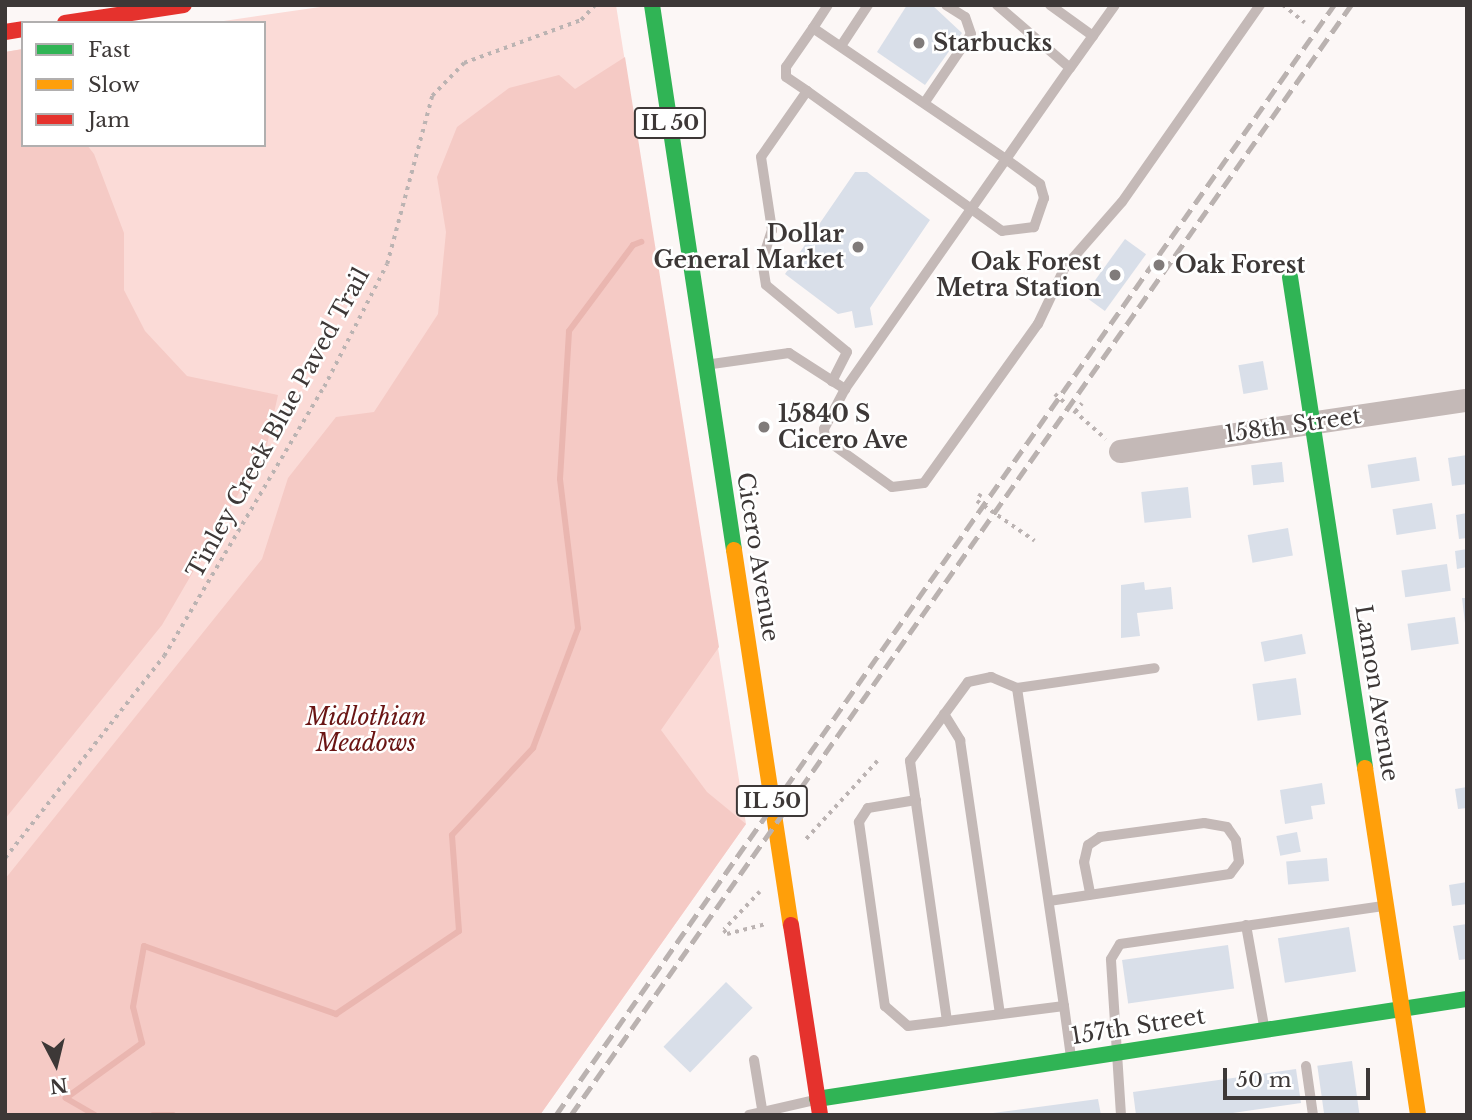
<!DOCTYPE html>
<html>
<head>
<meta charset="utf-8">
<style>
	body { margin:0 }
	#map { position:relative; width:1472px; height:1120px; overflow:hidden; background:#fcf7f6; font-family:"Libre Baskerville",serif }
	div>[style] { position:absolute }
	.green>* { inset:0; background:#fbdbd7 }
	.forest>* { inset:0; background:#f5cac5 }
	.stream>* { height:6px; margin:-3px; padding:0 3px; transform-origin:3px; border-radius:3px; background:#eab6b0 }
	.building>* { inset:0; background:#d9dfe9; transform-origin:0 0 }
	.path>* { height:3.5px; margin-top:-1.75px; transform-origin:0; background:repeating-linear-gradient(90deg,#bbb3b2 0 3.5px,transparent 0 8.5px) }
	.lane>* { height:10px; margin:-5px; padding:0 5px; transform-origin:5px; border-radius:5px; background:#c4b9b7 }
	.street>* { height:23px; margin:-11.5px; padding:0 11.5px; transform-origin:11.5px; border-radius:11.5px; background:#c4b9b7 }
	.fast>* { height:16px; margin:-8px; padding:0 8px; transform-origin:8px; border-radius:8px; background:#30b455 }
	.slow>* { height:16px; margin:-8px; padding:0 8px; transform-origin:8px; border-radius:8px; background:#ff9f0a }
	.jam>* { height:16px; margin:-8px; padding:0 8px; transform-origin:8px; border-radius:8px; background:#e5322d }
	.rail>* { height:5px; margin-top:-2.5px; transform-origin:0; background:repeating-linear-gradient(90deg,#bab2b0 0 14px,transparent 0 21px) }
	.dots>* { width:19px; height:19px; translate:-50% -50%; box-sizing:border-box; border:4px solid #fff; border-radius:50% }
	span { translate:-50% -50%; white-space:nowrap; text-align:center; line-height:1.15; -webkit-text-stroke:5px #fff; paint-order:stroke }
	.shield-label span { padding:2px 5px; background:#fff; border:2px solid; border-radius:5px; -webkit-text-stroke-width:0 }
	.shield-label { font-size:21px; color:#3d3837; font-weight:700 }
	.poi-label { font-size:23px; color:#3d3837; font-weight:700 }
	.left { translate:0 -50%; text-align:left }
	.right { translate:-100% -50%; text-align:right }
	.street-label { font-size:23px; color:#3d3837 }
	.park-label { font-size:23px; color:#6a1514; font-style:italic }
	.frame { position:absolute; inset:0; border:7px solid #3d3837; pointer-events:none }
	.legend { position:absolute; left:21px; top:21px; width:245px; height:126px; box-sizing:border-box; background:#fff; border:2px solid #b1afaf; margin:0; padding:9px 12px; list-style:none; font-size:21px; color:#3d3837 }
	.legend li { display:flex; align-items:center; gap:14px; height:35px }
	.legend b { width:35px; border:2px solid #b1afaf }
	.north { position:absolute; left:21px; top:1029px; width:70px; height:70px; -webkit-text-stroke:5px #fff; paint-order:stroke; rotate:173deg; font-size:19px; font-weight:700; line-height:28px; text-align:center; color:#3d3837 }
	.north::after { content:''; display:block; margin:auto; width:24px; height:32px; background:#3d3837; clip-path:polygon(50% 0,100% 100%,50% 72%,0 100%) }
	.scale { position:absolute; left:1223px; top:1068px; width:147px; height:32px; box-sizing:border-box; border:4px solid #3d3837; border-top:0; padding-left:9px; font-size:21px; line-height:24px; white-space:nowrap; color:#3d3837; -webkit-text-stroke:5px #fff; paint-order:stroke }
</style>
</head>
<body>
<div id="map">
	<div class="green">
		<i style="clip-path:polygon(334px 5px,616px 5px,746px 824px,540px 1115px,5px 1115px,5px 52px,23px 49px,23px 145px,264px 145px,264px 23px,210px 23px)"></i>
	</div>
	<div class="forest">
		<i style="clip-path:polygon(23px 49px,23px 145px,87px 145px,94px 154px,124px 233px,124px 290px,145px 331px,187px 376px,278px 395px,267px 445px,162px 625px,5px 819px,5px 52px)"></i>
		<i style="clip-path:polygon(625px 57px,719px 647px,661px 730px,707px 792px,746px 824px,540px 1115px,5px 1115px,5px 879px,262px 559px,288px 478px,336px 417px,374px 412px,438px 314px,446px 232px,437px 177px,457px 127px,509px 88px,559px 75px,575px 89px)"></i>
	</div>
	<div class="stream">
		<i style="left:95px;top:1115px;width:34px;rotate:-150deg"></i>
		<i style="left:66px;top:1098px;width:94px;rotate:-35.9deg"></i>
		<i style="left:142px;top:1043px;width:37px;rotate:-104deg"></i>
		<i style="left:133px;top:1007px;width:62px;rotate:-79.8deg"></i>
		<i style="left:144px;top:946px;width:204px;rotate:19.5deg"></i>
		<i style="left:336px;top:1014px;width:148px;rotate:-34deg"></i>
		<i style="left:459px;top:931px;width:96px;rotate:-94.2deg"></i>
		<i style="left:452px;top:835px;width:119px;rotate:-47deg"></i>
		<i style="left:533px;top:748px;width:128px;rotate:-69.4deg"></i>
		<i style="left:578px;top:628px;width:150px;rotate:-96.9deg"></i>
		<i style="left:560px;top:479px;width:148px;rotate:-86.5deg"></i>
		<i style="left:569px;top:331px;width:107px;rotate:-53.3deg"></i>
		<i style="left:633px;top:245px;width:9px;rotate:-21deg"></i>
		<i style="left:153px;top:1115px;width:20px"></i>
	</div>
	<div class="building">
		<i style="clip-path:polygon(907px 5px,932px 5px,962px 33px,925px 85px,877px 52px)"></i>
		<i style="clip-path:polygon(855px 172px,867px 172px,930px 220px,870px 308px,873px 325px,855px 328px,852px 311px,838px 314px,785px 274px)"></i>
		<i style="left:1125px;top:239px;width:26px;height:70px;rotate:36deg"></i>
		<i style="left:1263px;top:361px;width:29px;height:25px;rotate:80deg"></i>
		<i style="clip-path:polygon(1467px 455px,1467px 484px,1452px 486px,1448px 458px)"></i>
		<i style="left:1416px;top:457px;width:24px;height:49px;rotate:81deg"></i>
		<i style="left:1282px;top:462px;width:20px;height:31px;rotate:84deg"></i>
		<i style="left:1188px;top:487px;width:31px;height:47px;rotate:84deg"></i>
		<i style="left:1432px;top:503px;width:26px;height:40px;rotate:81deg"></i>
		<i style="clip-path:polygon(1467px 513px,1467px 538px,1459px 539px,1456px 515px)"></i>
		<i style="left:1288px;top:528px;width:28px;height:41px;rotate:80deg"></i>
		<i style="clip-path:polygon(1467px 549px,1467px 567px,1457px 569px,1455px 551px)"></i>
		<i style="left:1447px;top:564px;width:27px;height:46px;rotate:82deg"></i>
		<i style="clip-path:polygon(1144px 582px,1145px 590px,1171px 587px,1173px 609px,1137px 613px,1140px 636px,1121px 638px,1121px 585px)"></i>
		<i style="clip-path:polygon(1462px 598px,1467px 598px,1467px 623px,1465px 623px)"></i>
		<i style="left:1455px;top:617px;width:27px;height:48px;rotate:82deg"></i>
		<i style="left:1302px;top:634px;width:20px;height:42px;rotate:79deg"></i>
		<i style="left:1296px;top:678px;width:37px;height:44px;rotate:82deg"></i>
		<i style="clip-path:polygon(1322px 783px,1325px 804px,1311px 806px,1313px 819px,1285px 824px,1280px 790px)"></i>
		<i style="clip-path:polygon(1467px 787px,1467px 808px,1458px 809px,1455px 789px)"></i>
		<i style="left:1297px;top:832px;width:20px;height:21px;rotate:79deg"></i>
		<i style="left:1327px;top:858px;width:23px;height:41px;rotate:85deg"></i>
		<i style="clip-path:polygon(1467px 882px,1467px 904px,1452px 906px,1449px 885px)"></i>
		<i style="clip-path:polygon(1467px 924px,1467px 959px,1459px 960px,1453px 926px)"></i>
		<i style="left:1349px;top:927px;width:45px;height:72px;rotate:81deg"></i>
		<i style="left:1228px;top:945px;width:44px;height:107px;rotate:82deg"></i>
		<i style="left:726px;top:982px;width:37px;height:90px;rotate:44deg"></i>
		<i style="left:1352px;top:1061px;width:55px;height:35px;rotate:82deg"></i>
		<i style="clip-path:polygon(1296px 1069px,1301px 1103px,1219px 1115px,1136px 1115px,1133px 1092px)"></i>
		<i style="clip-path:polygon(1098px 1099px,1101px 1115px,993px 1115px,993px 1113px)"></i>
	</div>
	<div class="path">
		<i style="left:1283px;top:5px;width:28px;rotate:39deg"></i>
		<i style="left:1055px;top:394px;width:68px;rotate:41.4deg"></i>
		<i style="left:1075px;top:412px;width:11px;rotate:-52deg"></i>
		<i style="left:981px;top:494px;width:8px;rotate:120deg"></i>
		<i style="left:977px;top:501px;width:70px;rotate:34.6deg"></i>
		<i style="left:806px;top:839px;width:108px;rotate:-47.6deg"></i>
		<i style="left:5px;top:858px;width:257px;rotate:-51.8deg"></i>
		<i style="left:164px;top:656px;width:313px;rotate:-59.3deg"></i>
		<i style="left:324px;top:387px;width:138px;rotate:-62.9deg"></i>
		<i style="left:387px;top:264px;width:174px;rotate:-75deg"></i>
		<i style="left:432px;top:96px;width:46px;rotate:-45.9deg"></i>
		<i style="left:464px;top:63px;width:125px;rotate:-20.2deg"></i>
		<i style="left:581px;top:20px;width:21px;rotate:-47deg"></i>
		<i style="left:760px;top:892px;width:52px;rotate:133.5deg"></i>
		<i style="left:724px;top:930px;width:5px;rotate:53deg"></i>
		<i style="left:727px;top:934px;width:40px;rotate:-14.4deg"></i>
	</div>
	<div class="lane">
		<i style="left:997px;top:5px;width:96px;rotate:40.8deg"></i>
		<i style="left:1070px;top:68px;width:77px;rotate:-54.5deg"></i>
		<i style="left:1050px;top:5px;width:53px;rotate:35.8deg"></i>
		<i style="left:813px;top:28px;width:27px;rotate:-57deg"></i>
		<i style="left:841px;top:46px;width:49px;rotate:-56.6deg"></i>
		<i style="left:807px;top:91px;width:25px;rotate:-146deg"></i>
		<i style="left:786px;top:77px;width:10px;rotate:-90deg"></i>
		<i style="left:786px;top:67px;width:47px;rotate:-55.3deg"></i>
		<i style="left:813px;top:28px;width:235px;rotate:34.2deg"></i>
		<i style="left:1007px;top:160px;width:41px;rotate:36deg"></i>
		<i style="left:1040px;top:184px;width:15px;rotate:74deg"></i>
		<i style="left:1044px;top:198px;width:31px;rotate:109deg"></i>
		<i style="left:1034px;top:227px;width:32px;rotate:173deg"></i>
		<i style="left:1002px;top:231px;width:240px;rotate:-144.3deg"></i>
		<i style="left:807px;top:91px;width:80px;rotate:124.9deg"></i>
		<i style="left:761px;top:157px;width:74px;rotate:81.4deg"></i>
		<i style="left:772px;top:230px;width:32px;rotate:108deg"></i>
		<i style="left:762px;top:260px;width:25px;rotate:81deg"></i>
		<i style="left:766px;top:285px;width:105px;rotate:39.6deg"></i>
		<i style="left:847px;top:352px;width:33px;rotate:117deg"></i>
		<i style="left:925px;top:102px;width:82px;rotate:-55.9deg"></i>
		<i style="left:971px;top:34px;width:18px;rotate:-109deg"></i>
		<i style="left:965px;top:17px;width:22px;rotate:-148deg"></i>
		<i style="left:712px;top:364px;width:78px;rotate:-8.1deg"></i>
		<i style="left:789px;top:353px;width:67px;rotate:32.7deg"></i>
		<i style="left:845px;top:389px;width:392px;rotate:-55deg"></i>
		<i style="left:845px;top:389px;width:45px;rotate:117.7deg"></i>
		<i style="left:824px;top:429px;width:10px;rotate:84deg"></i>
		<i style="left:825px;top:439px;width:82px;rotate:35.6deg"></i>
		<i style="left:892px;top:487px;width:32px;rotate:-7deg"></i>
		<i style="left:924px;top:483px;width:196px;rotate:-54.4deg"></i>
		<i style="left:1038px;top:324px;width:63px;rotate:-64.7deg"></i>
		<i style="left:1065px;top:267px;width:86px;rotate:-48.8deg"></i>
		<i style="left:1122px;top:202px;width:241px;rotate:-55deg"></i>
		<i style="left:1017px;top:688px;width:139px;rotate:-8.2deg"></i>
		<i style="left:944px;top:714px;width:31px;rotate:58deg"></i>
		<i style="left:960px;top:740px;width:277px;rotate:81.7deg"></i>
		<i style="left:916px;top:800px;width:49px;rotate:170.5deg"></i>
		<i style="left:868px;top:808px;width:17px;rotate:123deg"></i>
		<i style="left:859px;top:822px;width:186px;rotate:82deg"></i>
		<i style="left:885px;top:1006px;width:30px;rotate:41deg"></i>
		<i style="left:908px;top:1026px;width:39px;rotate:-7deg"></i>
		<i style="left:1049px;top:901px;width:183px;rotate:-8.5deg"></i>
		<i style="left:1230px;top:874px;width:15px;rotate:-53deg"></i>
		<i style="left:1239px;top:862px;width:22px;rotate:-98deg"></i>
		<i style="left:1236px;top:840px;width:16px;rotate:-125deg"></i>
		<i style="left:1227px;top:827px;width:23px;rotate:-170deg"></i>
		<i style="left:1204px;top:823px;width:105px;rotate:172.3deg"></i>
		<i style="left:1100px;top:837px;width:14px;rotate:146deg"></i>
		<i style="left:1088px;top:845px;width:17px;rotate:103deg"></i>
		<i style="left:1084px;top:862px;width:33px;rotate:79deg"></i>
		<i style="left:1246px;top:925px;width:103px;rotate:79.9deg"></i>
		<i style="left:1064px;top:1006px;width:118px;rotate:172.7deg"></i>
		<i style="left:947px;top:1021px;width:263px;rotate:-98.1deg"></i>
		<i style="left:910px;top:761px;width:98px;rotate:-53.7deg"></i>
		<i style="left:968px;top:682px;width:24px;rotate:-12deg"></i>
		<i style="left:991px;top:677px;width:28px;rotate:23deg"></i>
		<i style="left:1017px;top:688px;width:321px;rotate:81.6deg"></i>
		<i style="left:1064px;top:1006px;width:51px;rotate:82.2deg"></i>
		<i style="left:754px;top:1060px;width:56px;rotate:80.7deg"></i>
		<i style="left:1306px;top:1066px;width:49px;rotate:81.9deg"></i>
		<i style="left:749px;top:1115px;width:68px;rotate:-12.8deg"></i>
		<i style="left:1121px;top:1115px;width:156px;rotate:-93.7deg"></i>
		<i style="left:1111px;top:959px;width:17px;rotate:-59deg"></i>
		<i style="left:1120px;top:944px;width:266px;rotate:-8.2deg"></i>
	</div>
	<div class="street">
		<i style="left:1120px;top:451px;width:351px;rotate:-8.4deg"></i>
	</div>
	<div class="fast">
		<i style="left:652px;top:5px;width:551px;rotate:81.44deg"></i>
		<i style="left:1290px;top:277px;width:497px;rotate:81.3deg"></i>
		<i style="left:817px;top:1099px;width:658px;rotate:-8.75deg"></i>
	</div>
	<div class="slow">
		<i style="left:734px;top:550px;width:379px;rotate:81.4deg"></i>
		<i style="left:1365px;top:768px;width:351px;rotate:81.3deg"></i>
	</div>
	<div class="jam">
		<i style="left:65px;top:23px;width:120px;rotate:-8.6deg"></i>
		<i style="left:5px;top:32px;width:18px;rotate:-9deg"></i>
		<i style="left:791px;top:925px;width:192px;rotate:81.3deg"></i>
	</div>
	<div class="rail">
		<i style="left:556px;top:1115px;width:1356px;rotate:-54.97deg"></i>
		<i style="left:571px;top:1115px;width:1357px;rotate:-54.9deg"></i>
	</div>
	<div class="dots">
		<i style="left:919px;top:43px;background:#807b7a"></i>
		<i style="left:858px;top:247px;background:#807b7a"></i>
		<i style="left:1159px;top:265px;background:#807b7a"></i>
		<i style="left:1115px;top:275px;background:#807b7a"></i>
		<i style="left:764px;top:427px;background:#807b7a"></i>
	</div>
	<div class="shield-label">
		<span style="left:670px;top:123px">IL 50</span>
		<span style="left:772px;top:801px">IL 50</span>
	</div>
	<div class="poi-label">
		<span class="left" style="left:933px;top:43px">Starbucks</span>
		<span class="right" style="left:844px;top:247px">Dollar<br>General Market</span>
		<span class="right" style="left:1101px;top:275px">Oak Forest<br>Metra Station</span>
		<span class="left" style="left:1175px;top:265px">Oak Forest</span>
		<span class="left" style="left:778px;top:427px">15840 S<br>Cicero Ave</span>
	</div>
	<div class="street-label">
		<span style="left:278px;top:423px;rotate:-61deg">Tinley Creek Blue Paved Trail</span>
		<span style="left:1293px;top:425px;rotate:-8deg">158th Street</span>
		<span style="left:758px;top:557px;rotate:81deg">Cicero Avenue</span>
		<span style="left:1377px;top:693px;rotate:81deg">Lamon Avenue</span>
		<span style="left:1138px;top:1026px;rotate:-9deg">157th Street</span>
	</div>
	<div class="park-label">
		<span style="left:366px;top:730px">Midlothian<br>Meadows</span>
	</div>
	<div class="frame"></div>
	<ul class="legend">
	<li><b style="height:9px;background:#30b455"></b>Fast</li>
	<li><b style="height:9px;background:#ff9f0a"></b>Slow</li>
	<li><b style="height:9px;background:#e5322d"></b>Jam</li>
	</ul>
	<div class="north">N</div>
	<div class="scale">50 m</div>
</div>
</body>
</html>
